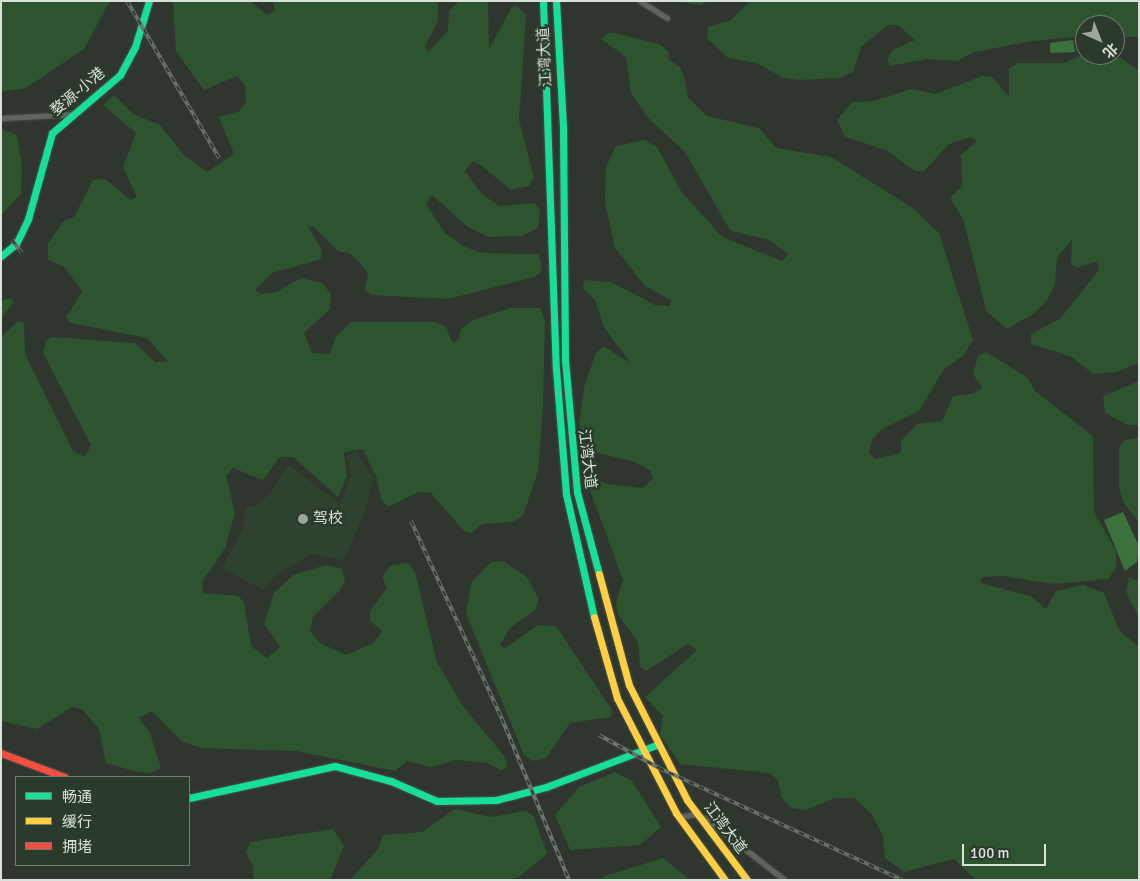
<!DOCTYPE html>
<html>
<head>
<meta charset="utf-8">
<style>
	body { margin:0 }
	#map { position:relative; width:1140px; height:881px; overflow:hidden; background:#2e362e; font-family:Signika,"Noto Sans SC",sans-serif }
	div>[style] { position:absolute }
	.built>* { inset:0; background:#2f422f }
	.green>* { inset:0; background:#2d532f }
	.water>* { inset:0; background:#3a713d }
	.roads { filter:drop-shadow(0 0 1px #4a514a) drop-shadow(0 0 1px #4a514a) }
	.street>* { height:5px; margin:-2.5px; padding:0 2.5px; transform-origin:2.5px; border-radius:2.5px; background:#5e645e }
	.fast>* { height:7px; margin:-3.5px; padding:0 3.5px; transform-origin:3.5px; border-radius:3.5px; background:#16e098 }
	.slow>* { height:7px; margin:-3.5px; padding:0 3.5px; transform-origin:3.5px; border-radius:3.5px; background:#ffcf43 }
	.jam>* { height:7px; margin:-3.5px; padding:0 3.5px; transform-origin:3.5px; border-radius:3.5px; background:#f24e42 }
	.rail>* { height:4px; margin-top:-2px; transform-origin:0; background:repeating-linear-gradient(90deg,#2b3a2b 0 5.5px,#6c726c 0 11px); box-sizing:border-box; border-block:1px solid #6c726c }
	.dots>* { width:14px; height:14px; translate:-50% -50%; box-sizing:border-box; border:2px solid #2b3a2b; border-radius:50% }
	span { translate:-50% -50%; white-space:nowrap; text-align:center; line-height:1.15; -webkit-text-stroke:5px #2b3a2b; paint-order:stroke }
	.street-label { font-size:15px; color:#d8e2d8 }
	.poi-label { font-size:15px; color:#d8e2d8 }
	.left { translate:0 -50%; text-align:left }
	.frame { position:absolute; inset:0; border:2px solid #d8e2d8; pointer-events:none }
	.legend { position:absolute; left:15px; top:776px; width:175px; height:90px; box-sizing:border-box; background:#2b3a2b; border:1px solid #707d70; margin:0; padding:6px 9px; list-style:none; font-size:15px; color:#d8e2d8 }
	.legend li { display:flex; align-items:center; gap:10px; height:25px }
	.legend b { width:25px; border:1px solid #707d70 }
	.north { position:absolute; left:1075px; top:15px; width:50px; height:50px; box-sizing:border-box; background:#2b3a2b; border:1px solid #707d70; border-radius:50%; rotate:136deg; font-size:14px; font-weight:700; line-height:20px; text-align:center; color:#d8e2d8 }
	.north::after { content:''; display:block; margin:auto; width:18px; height:22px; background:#9ca69c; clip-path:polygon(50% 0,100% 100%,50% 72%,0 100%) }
	.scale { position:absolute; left:962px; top:844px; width:84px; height:22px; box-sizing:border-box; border:2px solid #d8e2d8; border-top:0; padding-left:6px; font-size:15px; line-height:18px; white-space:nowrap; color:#d8e2d8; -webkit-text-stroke:4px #2b3a2b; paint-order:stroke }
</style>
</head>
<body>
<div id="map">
	<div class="built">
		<i style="clip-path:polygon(356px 451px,373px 478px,366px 509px,344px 560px,310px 554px,274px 577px,263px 590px,222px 568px,243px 529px,245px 507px,255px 506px,271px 493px,288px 464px,340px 504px,351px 476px,347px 456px)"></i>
	</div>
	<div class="green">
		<i style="clip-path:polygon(1px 1px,110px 1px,84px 49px,26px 88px,1px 92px)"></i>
		<i style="clip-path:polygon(173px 1px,250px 1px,267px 15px,275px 10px,273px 1px,438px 1px,438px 21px,425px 46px,428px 52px,448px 31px,449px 11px,459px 1px,488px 1px,489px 49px,512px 7px,517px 6px,526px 15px,519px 120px,534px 177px,529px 186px,511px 190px,478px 163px,472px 161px,465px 171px,482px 194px,499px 206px,535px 203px,540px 211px,538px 228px,522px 236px,489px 237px,468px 227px,432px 195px,426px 204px,445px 233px,463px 246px,483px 253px,539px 254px,542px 271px,535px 277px,448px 299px,372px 295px,365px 290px,368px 274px,361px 264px,349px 253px,338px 251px,314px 227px,308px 227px,321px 248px,322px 259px,272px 273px,255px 290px,260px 294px,276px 292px,301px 278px,322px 283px,331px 294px,330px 309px,304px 333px,312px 353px,330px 354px,335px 338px,351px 322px,435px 322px,445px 326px,453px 343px,459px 339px,461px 329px,473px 320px,511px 308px,540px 308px,545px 320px,543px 407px,538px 471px,523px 516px,512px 522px,482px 524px,472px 533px,464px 531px,431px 493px,419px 492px,388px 507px,381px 499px,377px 478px,363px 449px,344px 452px,347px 476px,338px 497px,293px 457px,280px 457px,263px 480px,233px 468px,226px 476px,235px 513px,225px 548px,202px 582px,203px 593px,238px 596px,244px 602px,251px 646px,267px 658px,280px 647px,264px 624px,274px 593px,293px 575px,326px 565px,342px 569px,345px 580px,340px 590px,313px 617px,310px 631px,320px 643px,346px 655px,373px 643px,382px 631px,370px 621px,370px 611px,387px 588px,382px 577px,391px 565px,408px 563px,415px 572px,437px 662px,462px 705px,505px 757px,507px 767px,502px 771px,487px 763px,457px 760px,430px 767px,407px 761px,395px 771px,296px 751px,202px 748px,182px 742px,152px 711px,139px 718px,150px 733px,161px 768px,150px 773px,134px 771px,106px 763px,99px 729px,82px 709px,72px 707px,37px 729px,1px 721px,1px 337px,18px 321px,24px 323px,25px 354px,73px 451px,85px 457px,91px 445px,43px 353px,46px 341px,53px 337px,135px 343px,155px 362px,168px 362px,147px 338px,71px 323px,66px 318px,82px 291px,64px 267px,48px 260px,48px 244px,63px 221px,74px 217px,93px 180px,105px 179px,131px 200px,137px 197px,123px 167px,136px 133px,103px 105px,114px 95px,133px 114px,160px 125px,184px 155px,207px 172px,234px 154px,219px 117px,240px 111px,246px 102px,245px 85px,237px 76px,204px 90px,176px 51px)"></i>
		<i style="clip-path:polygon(672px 1px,707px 1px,701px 5px)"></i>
		<i style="clip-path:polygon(750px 1px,1139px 1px,1139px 37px,1115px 37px,1115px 25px,1085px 25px,1085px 36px,1033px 41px,975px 52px,957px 61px,927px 59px,890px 66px,887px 59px,893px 50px,915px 40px,898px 25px,888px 25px,861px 47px,853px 72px,840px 78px,798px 80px,784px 78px,756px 63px,728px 58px,707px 38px,708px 27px,731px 20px)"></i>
		<i style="clip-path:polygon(610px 32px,659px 44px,669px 52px,668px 59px,680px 67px,685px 79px,688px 98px,707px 116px,759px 128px,776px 148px,831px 157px,914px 209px,939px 233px,973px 340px,963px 356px,944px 369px,919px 411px,881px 430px,872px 440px,869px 453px,875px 459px,901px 453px,901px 441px,917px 424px,942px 421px,953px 396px,972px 394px,982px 388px,973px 374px,978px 356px,986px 352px,1028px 378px,1035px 391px,1093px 436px,1094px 512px,1116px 551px,1116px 568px,1108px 579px,1053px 584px,1003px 576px,982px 577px,980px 583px,1031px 596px,1046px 609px,1056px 591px,1083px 585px,1104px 593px,1119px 630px,1139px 647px,1139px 880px,976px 880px,954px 859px,904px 872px,885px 858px,883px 836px,871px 813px,854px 798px,835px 798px,806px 810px,791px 808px,781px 797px,778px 780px,770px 773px,680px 764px,660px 735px,663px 716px,645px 697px,697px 650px,688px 644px,646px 671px,640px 666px,638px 642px,618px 615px,616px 603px,623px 580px,587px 482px,592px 476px,606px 484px,643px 488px,653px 478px,650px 470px,635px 462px,594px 452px,579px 424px,584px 387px,596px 353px,604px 346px,631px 364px,604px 327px,595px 300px,583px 288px,584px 280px,611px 282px,655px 305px,670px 306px,671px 300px,645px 286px,615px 248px,605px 203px,606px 167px,616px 146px,644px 140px,657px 147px,681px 191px,722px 237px,782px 261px,788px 254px,769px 240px,731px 231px,727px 225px,685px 152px,648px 118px,631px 93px,626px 57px,601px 39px)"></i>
		<i style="clip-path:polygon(1080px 56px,1121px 58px,1139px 71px,1139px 363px,1116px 372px,1093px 374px,1072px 357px,1031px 344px,1031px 334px,1060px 319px,1099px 270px,1097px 261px,1077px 268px,1071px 265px,1072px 239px,1057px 258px,1055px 284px,1046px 302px,1033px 314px,1007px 329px,986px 311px,963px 219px,950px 198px,962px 186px,961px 155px,977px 141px,971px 137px,949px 144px,924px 171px,915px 171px,886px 150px,845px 137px,837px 120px,852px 102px,874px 101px,911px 89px,936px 94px,982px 76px,992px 77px,1009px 97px,1009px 69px,1017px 63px,1064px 63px)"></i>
		<i style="clip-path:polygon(1px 129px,17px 135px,22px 166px,21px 194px,1px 215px)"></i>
		<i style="clip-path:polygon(11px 298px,14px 301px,1px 319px,1px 301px)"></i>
		<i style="clip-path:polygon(1139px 381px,1139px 425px,1128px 425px,1105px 413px,1103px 396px)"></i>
		<i style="clip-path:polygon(1139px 438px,1139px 523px,1123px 502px,1119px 486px,1119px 447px,1125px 440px)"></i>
		<i style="clip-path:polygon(503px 561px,527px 577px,539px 600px,535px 610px,510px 628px,500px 645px,504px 649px,538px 625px,556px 626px,612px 710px,611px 717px,570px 723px,546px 758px,533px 761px,524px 755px,466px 614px,471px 583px,491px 562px)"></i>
		<i style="clip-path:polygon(1129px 577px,1139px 581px,1139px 618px,1126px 592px)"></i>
		<i style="clip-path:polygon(615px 772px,632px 781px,661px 827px,640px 845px,570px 850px,555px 815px,579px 787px)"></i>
		<i style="clip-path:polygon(455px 809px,491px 817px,526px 811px,534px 817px,547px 854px,519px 877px,507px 880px,350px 880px,378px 849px,383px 835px,422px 832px)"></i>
		<i style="clip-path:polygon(333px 829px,344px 846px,330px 880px,254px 880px,253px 866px,246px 853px,250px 842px)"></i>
		<i style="clip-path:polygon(663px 858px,690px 880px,597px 880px,605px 876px)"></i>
	</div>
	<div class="water">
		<i style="clip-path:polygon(1073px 40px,1075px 52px,1050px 53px,1050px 43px)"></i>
		<i style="clip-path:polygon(1123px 512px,1139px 546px,1137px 562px,1125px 571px,1104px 520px)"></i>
	</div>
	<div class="roads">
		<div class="street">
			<i style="left:640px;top:1px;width:32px;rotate:32deg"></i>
			<i style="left:1px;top:118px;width:71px;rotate:-3.2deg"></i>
			<i style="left:678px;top:817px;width:19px;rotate:-9deg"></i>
			<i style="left:697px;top:814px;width:10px;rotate:29deg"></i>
			<i style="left:706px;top:819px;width:100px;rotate:37.7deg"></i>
		</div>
		<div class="fast">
			<i style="left:543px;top:1px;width:368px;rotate:88deg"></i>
			<i style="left:556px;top:369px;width:125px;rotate:85.4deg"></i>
			<i style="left:566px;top:494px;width:126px;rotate:77.2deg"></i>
			<i style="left:556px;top:1px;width:126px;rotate:86.8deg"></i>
			<i style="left:563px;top:127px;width:233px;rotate:89.5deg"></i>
			<i style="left:565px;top:360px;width:133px;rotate:84.8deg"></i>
			<i style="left:577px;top:492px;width:85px;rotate:75deg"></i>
			<i style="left:1px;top:256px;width:19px;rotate:-39deg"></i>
			<i style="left:16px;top:244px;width:28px;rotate:-64deg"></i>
			<i style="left:28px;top:219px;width:89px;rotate:-74.4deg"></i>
			<i style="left:52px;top:133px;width:89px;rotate:-40.5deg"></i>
			<i style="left:120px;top:75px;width:32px;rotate:-62deg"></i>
			<i style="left:135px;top:47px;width:48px;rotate:-73.1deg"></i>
			<i style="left:189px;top:798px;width:149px;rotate:-12.4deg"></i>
			<i style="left:335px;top:766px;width:58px;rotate:15deg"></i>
			<i style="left:391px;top:781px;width:50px;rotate:23.5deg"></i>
			<i style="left:437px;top:801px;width:59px;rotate:-1deg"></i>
			<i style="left:496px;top:800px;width:52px;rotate:-14.6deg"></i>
			<i style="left:546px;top:787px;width:118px;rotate:-20.9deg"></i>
		</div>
		<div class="slow">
			<i style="left:599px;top:574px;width:115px;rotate:74.9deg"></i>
			<i style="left:629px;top:685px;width:129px;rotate:63.2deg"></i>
			<i style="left:687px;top:800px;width:100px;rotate:53.1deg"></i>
			<i style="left:594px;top:617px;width:84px;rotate:74.1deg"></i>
			<i style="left:617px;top:698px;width:129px;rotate:62.8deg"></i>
			<i style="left:676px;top:813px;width:83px;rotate:53.8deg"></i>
		</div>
		<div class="jam">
			<i style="left:1px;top:753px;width:68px;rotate:20.6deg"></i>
		</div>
	</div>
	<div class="rail">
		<i style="left:127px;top:1px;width:182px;rotate:59.6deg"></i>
		<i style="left:12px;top:240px;width:16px;rotate:52deg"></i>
		<i style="left:411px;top:521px;width:218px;rotate:65.3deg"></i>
		<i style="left:502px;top:719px;width:174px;rotate:67.4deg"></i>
		<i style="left:599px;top:735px;width:68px;rotate:28.8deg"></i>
		<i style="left:659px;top:768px;width:268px;rotate:24.7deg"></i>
	</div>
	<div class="dots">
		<i style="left:303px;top:519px;background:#9ca69c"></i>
	</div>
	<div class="street-label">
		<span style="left:545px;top:57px;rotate:-93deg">江湾大道</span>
		<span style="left:78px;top:92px;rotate:-40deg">婺源-小港</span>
		<span style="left:587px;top:459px;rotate:83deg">江湾大道</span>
		<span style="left:725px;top:828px;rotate:53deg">江湾大道</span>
	</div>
	<div class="poi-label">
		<span class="left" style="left:313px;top:519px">驾校</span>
	</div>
	<div class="frame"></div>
	<ul class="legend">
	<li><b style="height:6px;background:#16e098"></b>畅通</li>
	<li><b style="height:6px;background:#ffcf43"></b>缓行</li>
	<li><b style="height:6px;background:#f24e42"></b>拥堵</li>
	</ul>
	<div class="north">北</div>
	<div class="scale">100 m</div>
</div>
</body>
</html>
